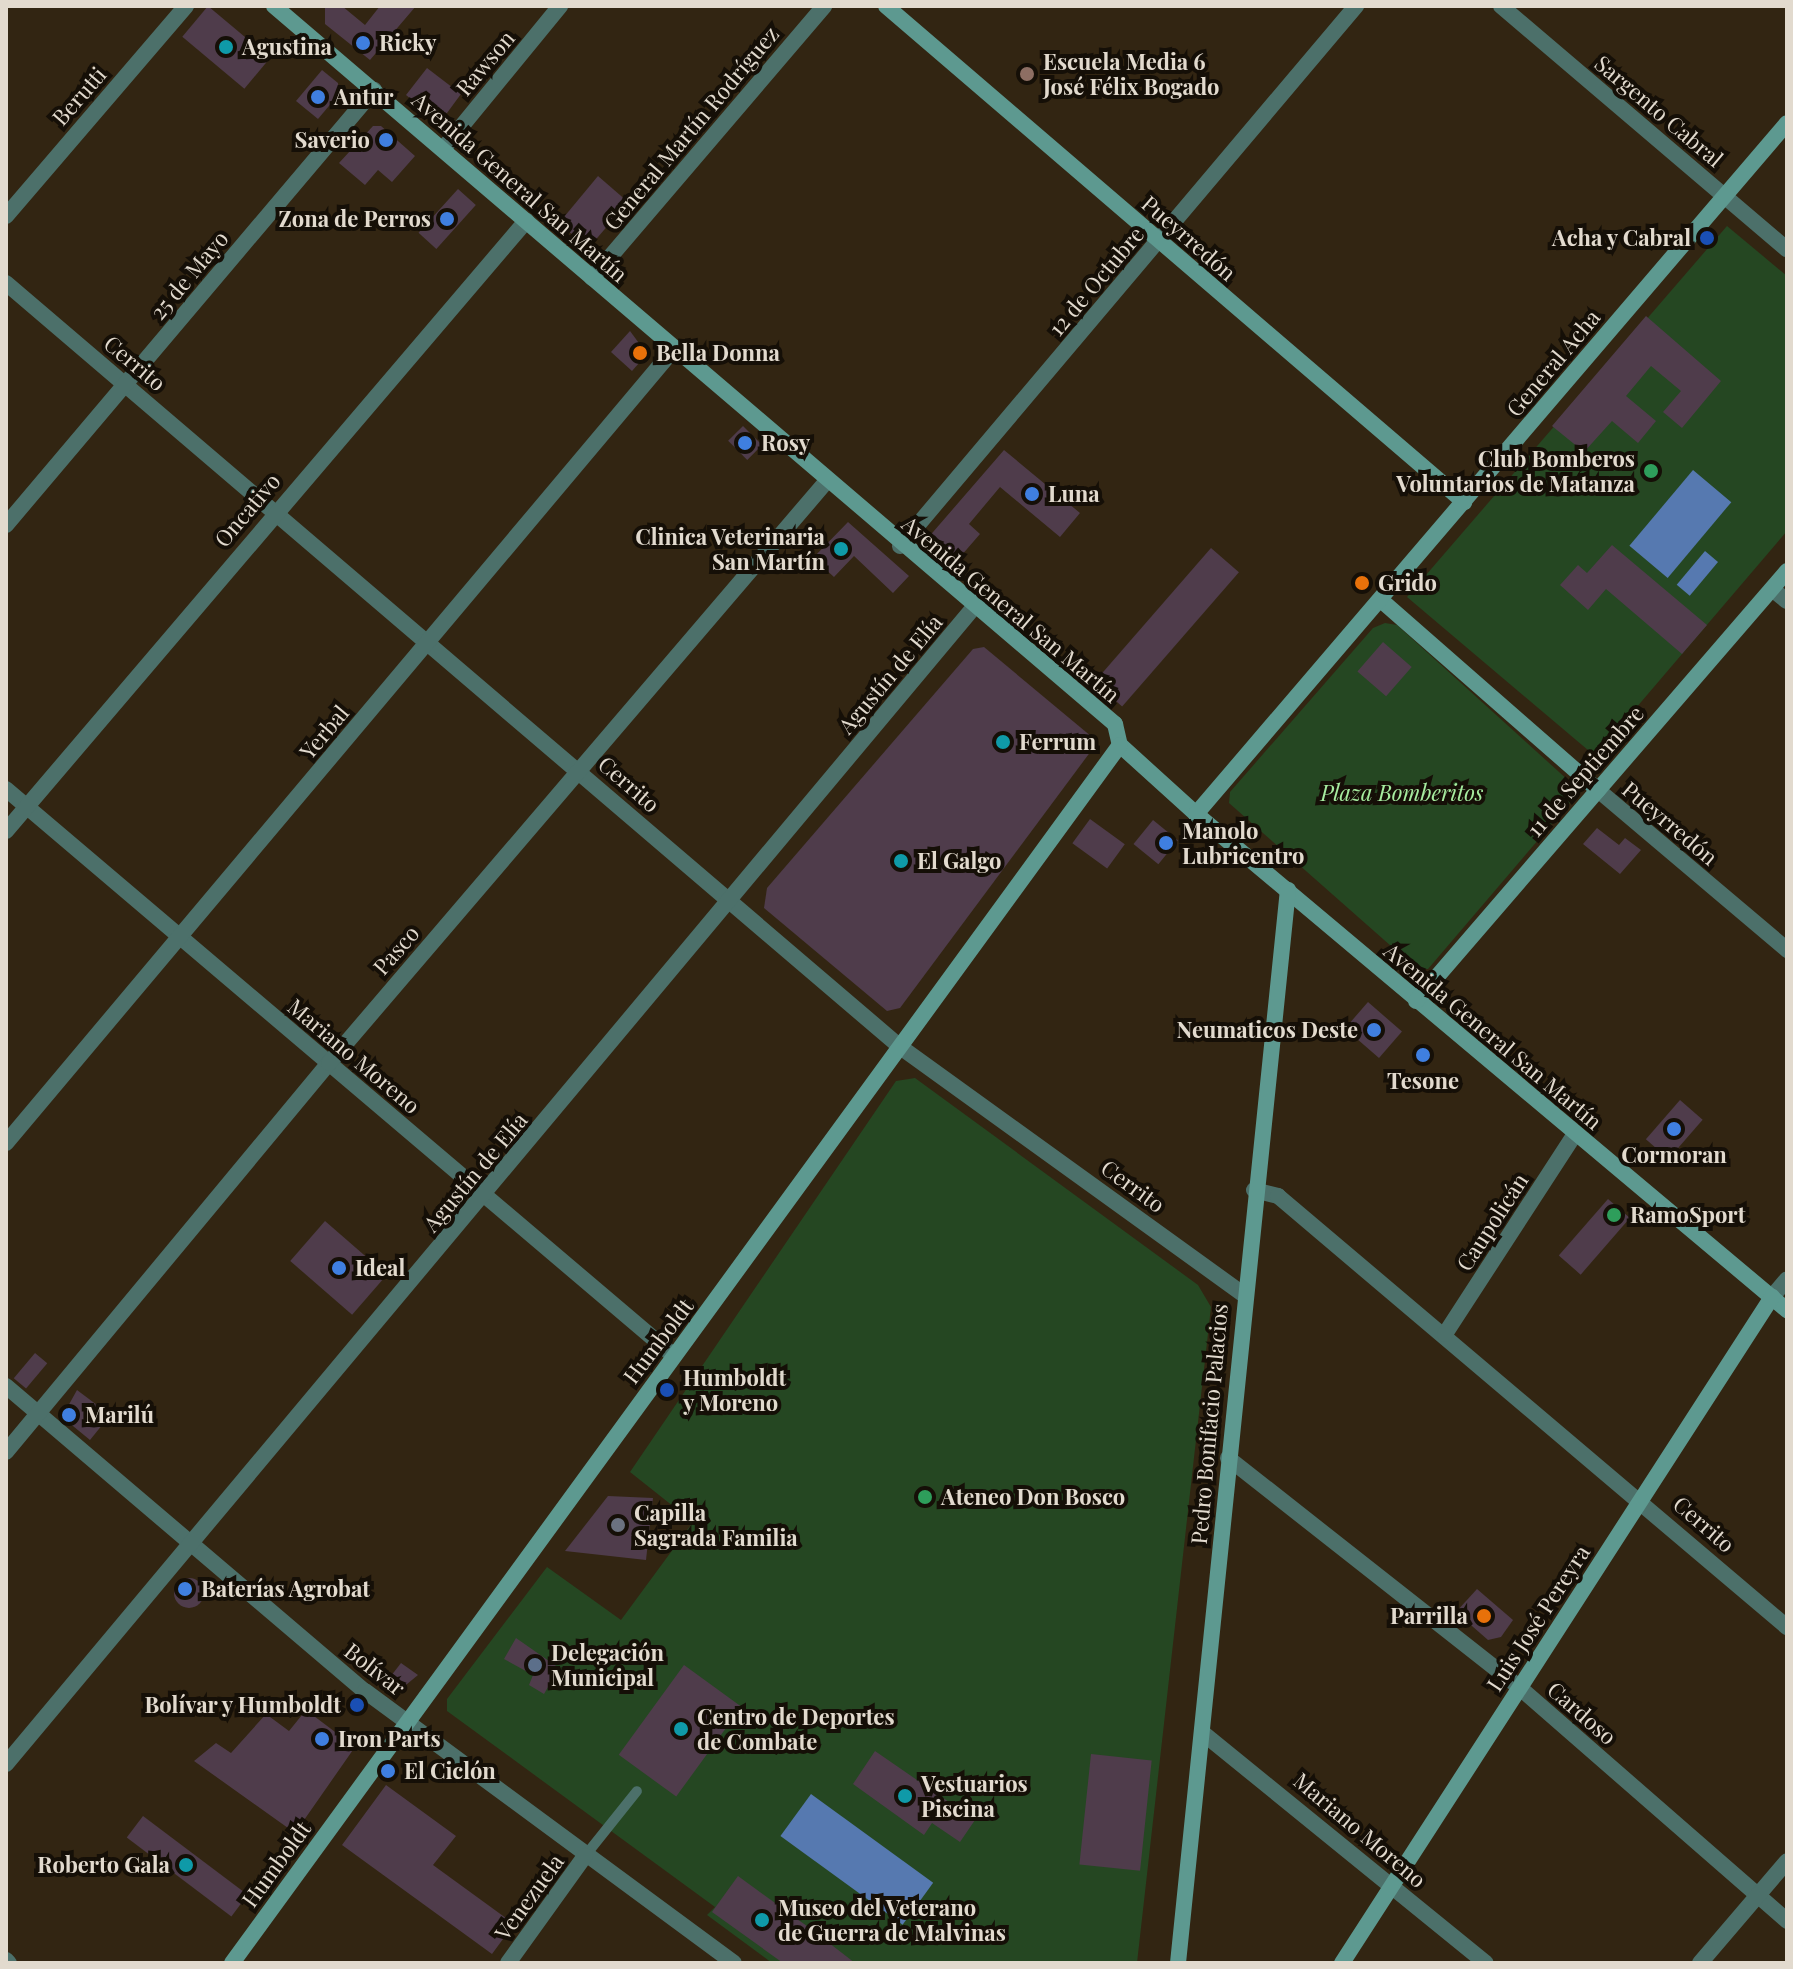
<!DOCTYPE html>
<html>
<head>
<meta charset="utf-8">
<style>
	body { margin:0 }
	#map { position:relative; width:1793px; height:1969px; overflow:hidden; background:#322512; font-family:"Playfair Display",serif }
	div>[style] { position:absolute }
	.green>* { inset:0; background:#254722 }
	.water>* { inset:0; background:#5679b0; transform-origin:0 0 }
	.building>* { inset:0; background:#4f3c4b; transform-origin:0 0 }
	.round { border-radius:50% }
	.lane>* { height:10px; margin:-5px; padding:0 5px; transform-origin:5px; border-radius:5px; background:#4c706a }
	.street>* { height:16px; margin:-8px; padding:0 8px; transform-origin:8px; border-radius:8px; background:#4c706a }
	.secondary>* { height:16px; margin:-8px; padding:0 8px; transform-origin:8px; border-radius:8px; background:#5d9990 }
	.dots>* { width:22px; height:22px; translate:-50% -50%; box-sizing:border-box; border:4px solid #150f07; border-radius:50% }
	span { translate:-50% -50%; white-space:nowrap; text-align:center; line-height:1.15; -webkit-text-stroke:8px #150f07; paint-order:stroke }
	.poi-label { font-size:22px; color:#e2dace; font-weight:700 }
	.left { translate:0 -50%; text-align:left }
	.right { translate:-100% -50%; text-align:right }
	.street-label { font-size:22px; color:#e2dace }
	.park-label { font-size:22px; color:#a7eca0; font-style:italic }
	.frame { position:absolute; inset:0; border:8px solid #e2dace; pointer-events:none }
</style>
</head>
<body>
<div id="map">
	<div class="green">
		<i style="clip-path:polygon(1727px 226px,1787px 276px,1787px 531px,1595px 756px,1407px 597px)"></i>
		<i style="clip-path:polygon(1385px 623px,1397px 625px,1580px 791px,1428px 969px,1417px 969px,1229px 803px,1230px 792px,1373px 628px)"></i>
		<i style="clip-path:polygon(915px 1078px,1198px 1285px,1211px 1307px,1137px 1963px,772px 1963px,707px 1915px,715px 1907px,447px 1711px,447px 1699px,547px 1567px,621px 1620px,693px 1522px,630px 1472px,896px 1081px)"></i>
	</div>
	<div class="water">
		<i style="left:1693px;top:470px;width:50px;height:99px;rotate:40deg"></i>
		<i style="left:1705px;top:551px;width:17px;height:44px;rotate:40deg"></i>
		<i style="left:811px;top:1794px;width:151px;height:52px;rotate:36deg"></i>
	</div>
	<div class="building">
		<i style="left:208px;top:6px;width:81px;height:40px;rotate:40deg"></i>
		<i style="clip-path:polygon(325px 6px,342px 6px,365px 25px,380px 6px,416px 6px,370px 60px,325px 24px)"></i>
		<i style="clip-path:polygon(427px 68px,461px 94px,447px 113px,428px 113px,406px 95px)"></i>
		<i style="clip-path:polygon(322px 70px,338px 83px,339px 94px,318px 119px,296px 101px)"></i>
		<i style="clip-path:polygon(373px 126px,381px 126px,415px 156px,392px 182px,378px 170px,365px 185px,339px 163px)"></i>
		<i style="clip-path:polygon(598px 176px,628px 202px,592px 244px,583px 244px,559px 223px)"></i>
		<i style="left:458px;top:189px;width:24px;height:59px;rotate:42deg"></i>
		<i style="clip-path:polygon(1646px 316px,1721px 381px,1682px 428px,1663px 412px,1681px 391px,1651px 366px,1626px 396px,1656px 421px,1638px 443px,1612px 421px,1584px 452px,1552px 426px)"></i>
		<i style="clip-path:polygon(630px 331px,647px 354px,632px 371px,611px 352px)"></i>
		<i style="left:743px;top:426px;width:27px;height:21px;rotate:45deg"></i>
		<i style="clip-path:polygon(1004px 450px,1080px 513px,1060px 537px,1000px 487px,969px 524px,980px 534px,954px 564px,927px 539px)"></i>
		<i style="clip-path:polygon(848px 522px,909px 576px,893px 593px,854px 556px,834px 577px,813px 558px)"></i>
		<i style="clip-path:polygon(1612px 545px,1707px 625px,1682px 654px,1606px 589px,1588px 610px,1560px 585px,1578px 565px,1587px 573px)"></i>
		<i style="left:1211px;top:548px;width:37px;height:178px;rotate:41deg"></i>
		<i style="left:1383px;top:642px;width:38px;height:39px;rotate:41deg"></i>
		<i style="clip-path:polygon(984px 647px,1092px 737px,1094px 747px,900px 1008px,887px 1011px,764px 908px,767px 888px,973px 649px)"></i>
		<i style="left:1090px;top:819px;width:43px;height:30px;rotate:36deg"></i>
		<i style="left:1153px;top:820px;width:32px;height:31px;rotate:39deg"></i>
		<i style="clip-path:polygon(1597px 828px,1619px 845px,1625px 838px,1641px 850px,1620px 874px,1583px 844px)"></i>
		<i style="left:1368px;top:1002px;width:45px;height:35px;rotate:41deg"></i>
		<i style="left:1680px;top:1100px;width:30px;height:52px;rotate:41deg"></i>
		<i style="left:1608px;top:1199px;width:29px;height:75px;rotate:41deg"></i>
		<i style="left:325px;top:1221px;width:82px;height:53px;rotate:41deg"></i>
		<i style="left:35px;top:1353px;width:16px;height:33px;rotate:40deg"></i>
		<i style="clip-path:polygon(77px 1390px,101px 1408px,94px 1418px,103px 1424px,90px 1440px,62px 1417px)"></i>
		<i style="clip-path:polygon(608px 1496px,653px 1498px,646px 1560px,565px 1551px)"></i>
		<i class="round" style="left:174px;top:1578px;width:30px;height:30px"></i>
		<i style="clip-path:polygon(1477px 1589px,1513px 1620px,1501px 1637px,1488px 1640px,1456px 1612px)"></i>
		<i style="clip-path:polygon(516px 1638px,559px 1668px,544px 1694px,529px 1685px,533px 1675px,504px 1659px)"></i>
		<i style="clip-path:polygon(401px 1663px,418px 1675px,395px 1694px,384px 1685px)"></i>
		<i style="left:684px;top:1665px;width:71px;height:111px;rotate:36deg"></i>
		<i style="clip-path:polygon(306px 1710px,355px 1747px,295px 1833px,194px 1761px,216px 1743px,231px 1753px,266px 1714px,289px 1731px)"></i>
		<i style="clip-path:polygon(875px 1751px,975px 1820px,960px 1842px,932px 1823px,924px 1835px,853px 1784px)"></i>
		<i style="left:1091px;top:1754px;width:61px;height:111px;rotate:6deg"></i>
		<i style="clip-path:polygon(386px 1785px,456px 1836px,433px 1865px,514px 1924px,492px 1954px,342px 1845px)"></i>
		<i style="left:143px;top:1816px;width:131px;height:27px;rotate:37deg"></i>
		<i style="clip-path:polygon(738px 1876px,811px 1929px,855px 1963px,783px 1963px,712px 1912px)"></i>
	</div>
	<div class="lane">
		<i style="left:585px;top:1856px;width:83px;rotate:-51.3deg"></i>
	</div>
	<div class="street">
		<i style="left:1501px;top:6px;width:375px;rotate:40.4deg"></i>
		<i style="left:443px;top:149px;width:185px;rotate:-50.7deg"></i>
		<i style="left:6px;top:216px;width:277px;rotate:-49.4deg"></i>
		<i style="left:592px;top:278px;width:358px;rotate:-49.5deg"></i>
		<i style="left:6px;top:283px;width:1175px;rotate:40.51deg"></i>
		<i style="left:899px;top:1046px;width:423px;rotate:35.8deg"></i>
		<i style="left:6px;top:525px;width:570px;rotate:-49.77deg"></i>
		<i style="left:900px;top:546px;width:707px;rotate:-49.82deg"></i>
		<i style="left:1772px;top:589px;width:19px;rotate:39deg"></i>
		<i style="left:6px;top:789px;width:876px;rotate:40.32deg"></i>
		<i style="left:1598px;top:790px;width:248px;rotate:40.2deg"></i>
		<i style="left:6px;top:831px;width:802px;rotate:-49.55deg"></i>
		<i style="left:6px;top:1143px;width:1038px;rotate:-49.93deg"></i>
		<i style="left:1254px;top:1190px;width:25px;rotate:14deg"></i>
		<i style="left:1278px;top:1196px;width:667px;rotate:40.26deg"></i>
		<i style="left:1772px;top:1297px;width:23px;rotate:-50deg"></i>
		<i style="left:1445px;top:1334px;width:239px;rotate:-57deg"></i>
		<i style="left:6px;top:1386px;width:471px;rotate:40.4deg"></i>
		<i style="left:365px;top:1691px;width:458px;rotate:36.4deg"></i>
		<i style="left:6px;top:1452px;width:506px;rotate:-50.3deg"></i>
		<i style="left:329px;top:1063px;width:765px;rotate:-49.46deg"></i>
		<i style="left:1228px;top:1458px;width:370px;rotate:38.2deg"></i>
		<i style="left:1519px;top:1687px;width:356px;rotate:41.1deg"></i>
		<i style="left:1204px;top:1734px;width:363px;rotate:39.1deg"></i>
		<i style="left:6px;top:1764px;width:1510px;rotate:-50.08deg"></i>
		<i style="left:6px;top:1960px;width:4px;rotate:45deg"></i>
		<i style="left:508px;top:1963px;width:132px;rotate:-54.3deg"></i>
		<i style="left:1700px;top:1963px;width:134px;rotate:-49.5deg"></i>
	</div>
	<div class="secondary">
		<i style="left:274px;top:6px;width:1106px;rotate:40.49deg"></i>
		<i style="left:1115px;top:724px;width:22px;rotate:77deg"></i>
		<i style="left:1120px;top:745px;width:103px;rotate:42.2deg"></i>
		<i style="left:1196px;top:814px;width:772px;rotate:40.01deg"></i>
		<i style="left:886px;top:6px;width:762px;rotate:40.63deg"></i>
		<i style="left:1382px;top:601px;width:287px;rotate:41.2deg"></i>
		<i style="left:1196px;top:814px;width:909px;rotate:-49.46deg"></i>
		<i style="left:1416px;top:1001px;width:568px;rotate:-49.21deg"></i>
		<i style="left:232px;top:1963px;width:1507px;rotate:-53.91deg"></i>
		<i style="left:1178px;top:1963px;width:1079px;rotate:-84.15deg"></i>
		<i style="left:1342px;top:1963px;width:793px;rotate:-57.15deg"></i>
	</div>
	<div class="dots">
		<i style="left:363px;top:43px;background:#3f7fe0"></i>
		<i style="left:226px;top:47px;background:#0f9aa8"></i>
		<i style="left:1027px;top:74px;background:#8d6e63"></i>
		<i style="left:318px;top:97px;background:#3f7fe0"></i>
		<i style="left:386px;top:140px;background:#3f7fe0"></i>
		<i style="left:447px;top:219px;background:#3f7fe0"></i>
		<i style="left:1707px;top:238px;background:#1a4fb4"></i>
		<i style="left:640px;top:353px;background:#e8710a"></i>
		<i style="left:745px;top:443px;background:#3f7fe0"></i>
		<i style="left:1651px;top:471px;background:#2e9e5b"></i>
		<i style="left:1032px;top:494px;background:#3f7fe0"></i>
		<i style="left:841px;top:549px;background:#0f9aa8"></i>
		<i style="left:1362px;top:583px;background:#e8710a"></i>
		<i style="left:1003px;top:742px;background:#0f9aa8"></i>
		<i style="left:1166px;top:843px;background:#3f7fe0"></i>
		<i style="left:901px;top:861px;background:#0f9aa8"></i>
		<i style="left:1374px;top:1030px;background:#3f7fe0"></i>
		<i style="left:1423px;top:1055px;background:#3f7fe0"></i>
		<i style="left:1674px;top:1129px;background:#3f7fe0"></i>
		<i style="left:1614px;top:1215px;background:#2e9e5b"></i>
		<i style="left:339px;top:1268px;background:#3f7fe0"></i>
		<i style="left:667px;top:1390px;background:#1a4fb4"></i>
		<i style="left:69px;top:1415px;background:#3f7fe0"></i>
		<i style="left:925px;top:1497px;background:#2e9e5b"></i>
		<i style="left:618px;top:1525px;background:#6b7280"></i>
		<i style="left:185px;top:1589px;background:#3f7fe0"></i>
		<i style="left:1484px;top:1616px;background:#e8710a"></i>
		<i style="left:535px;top:1665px;background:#5c6f8a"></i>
		<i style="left:357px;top:1705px;background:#1a4fb4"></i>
		<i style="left:681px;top:1729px;background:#0f9aa8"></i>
		<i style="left:322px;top:1739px;background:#3f7fe0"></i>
		<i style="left:388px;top:1771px;background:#3f7fe0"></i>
		<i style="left:905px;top:1796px;background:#0f9aa8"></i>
		<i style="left:186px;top:1865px;background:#0f9aa8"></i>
		<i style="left:762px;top:1920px;background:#0f9aa8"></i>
	</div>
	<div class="poi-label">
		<span class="left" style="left:379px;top:43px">Ricky</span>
		<span class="left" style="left:242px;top:47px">Agustina</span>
		<span class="left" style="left:1043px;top:74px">Escuela Media 6<br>José Félix Bogado</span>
		<span class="left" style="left:334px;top:97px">Antur</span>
		<span class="right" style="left:370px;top:140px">Saverio</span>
		<span class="right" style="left:431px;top:219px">Zona de Perros</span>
		<span class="right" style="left:1691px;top:238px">Acha y Cabral</span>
		<span class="left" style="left:656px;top:353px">Bella Donna</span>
		<span class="left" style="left:761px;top:443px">Rosy</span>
		<span class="right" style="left:1635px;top:471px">Club Bomberos<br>Voluntarios de Matanza</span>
		<span class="left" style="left:1048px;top:494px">Luna</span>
		<span class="right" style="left:825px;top:549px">Clinica Veterinaria<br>San Martín</span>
		<span class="left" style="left:1378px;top:583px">Grido</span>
		<span class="left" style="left:1019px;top:742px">Ferrum</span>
		<span class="left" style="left:1182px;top:843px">Manolo<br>Lubricentro</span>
		<span class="left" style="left:917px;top:861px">El Galgo</span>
		<span class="right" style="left:1358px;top:1030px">Neumaticos Deste</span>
		<span style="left:1423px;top:1081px">Tesone</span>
		<span style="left:1674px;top:1155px">Cormoran</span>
		<span class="left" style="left:1630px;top:1215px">RamoSport</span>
		<span class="left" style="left:355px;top:1268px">Ideal</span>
		<span class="left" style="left:683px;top:1390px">Humboldt<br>y Moreno</span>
		<span class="left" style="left:85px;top:1415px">Marilú</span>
		<span class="left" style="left:941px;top:1497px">Ateneo Don Bosco</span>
		<span class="left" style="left:634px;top:1525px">Capilla<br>Sagrada Familia</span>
		<span class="left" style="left:201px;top:1589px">Baterías Agrobat</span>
		<span class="right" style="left:1468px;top:1616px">Parrilla</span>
		<span class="left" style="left:551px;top:1665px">Delegación<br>Municipal</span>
		<span class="right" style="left:341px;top:1705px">Bolívar y Humboldt</span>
		<span class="left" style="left:697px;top:1729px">Centro de Deportes<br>de Combate</span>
		<span class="left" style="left:338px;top:1739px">Iron Parts</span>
		<span class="left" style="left:404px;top:1771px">El Ciclón</span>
		<span class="left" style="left:921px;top:1796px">Vestuarios<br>Piscina</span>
		<span class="right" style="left:170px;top:1865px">Roberto Gala</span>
		<span class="left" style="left:778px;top:1920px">Museo del Veterano<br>de Guerra de Malvinas</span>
	</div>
	<div class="street-label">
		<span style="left:485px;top:63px;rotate:-50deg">Rawson</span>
		<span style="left:79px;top:96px;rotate:-49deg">Berutti</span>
		<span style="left:1659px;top:111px;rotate:40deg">Sargento Cabral</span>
		<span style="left:691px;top:128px;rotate:-50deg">General Martín Rodríguez</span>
		<span style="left:520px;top:187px;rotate:41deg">Avenida General San Martín</span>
		<span style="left:1189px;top:238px;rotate:41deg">Pueyrredón</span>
		<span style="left:189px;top:275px;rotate:-50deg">25 de Mayo</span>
		<span style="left:1096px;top:281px;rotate:-50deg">12 de Octubre</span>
		<span style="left:135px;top:363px;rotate:40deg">Cerrito</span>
		<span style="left:1553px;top:363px;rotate:-50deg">General Acha</span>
		<span style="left:247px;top:510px;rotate:-50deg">Oncativo</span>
		<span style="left:1011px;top:609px;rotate:40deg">Avenida General San Martín</span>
		<span style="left:890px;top:674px;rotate:-50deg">Agustín de Elía</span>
		<span style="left:324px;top:732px;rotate:-50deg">Yerbal</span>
		<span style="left:1585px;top:771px;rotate:-49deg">11 de Septiembre</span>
		<span style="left:629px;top:784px;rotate:41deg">Cerrito</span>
		<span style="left:1670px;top:823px;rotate:40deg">Pueyrredón</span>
		<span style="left:396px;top:950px;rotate:-49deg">Pasco</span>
		<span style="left:1493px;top:1036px;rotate:40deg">Avenida General San Martín</span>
		<span style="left:354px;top:1056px;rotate:40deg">Mariano Moreno</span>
		<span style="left:475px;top:1172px;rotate:-50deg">Agustín de Elía</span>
		<span style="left:1133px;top:1186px;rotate:36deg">Cerrito</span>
		<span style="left:1492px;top:1222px;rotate:-57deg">Caupolicán</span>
		<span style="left:658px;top:1341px;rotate:-53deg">Humboldt</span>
		<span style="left:1209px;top:1424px;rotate:-85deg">Pedro Bonifacio Palacios</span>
		<span style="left:1704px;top:1524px;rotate:41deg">Cerrito</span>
		<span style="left:1538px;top:1618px;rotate:-57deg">Luis José Pereyra</span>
		<span style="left:375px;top:1669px;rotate:38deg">Bolívar</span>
		<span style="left:1582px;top:1713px;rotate:41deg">Cardoso</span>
		<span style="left:1360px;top:1830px;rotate:40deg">Mariano Moreno</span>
		<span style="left:276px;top:1864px;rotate:-54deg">Humboldt</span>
		<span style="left:529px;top:1897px;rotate:-54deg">Venezuela</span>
	</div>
	<div class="park-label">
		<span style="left:1402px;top:793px">Plaza Bomberitos</span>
	</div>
	<div class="frame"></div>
</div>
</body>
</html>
